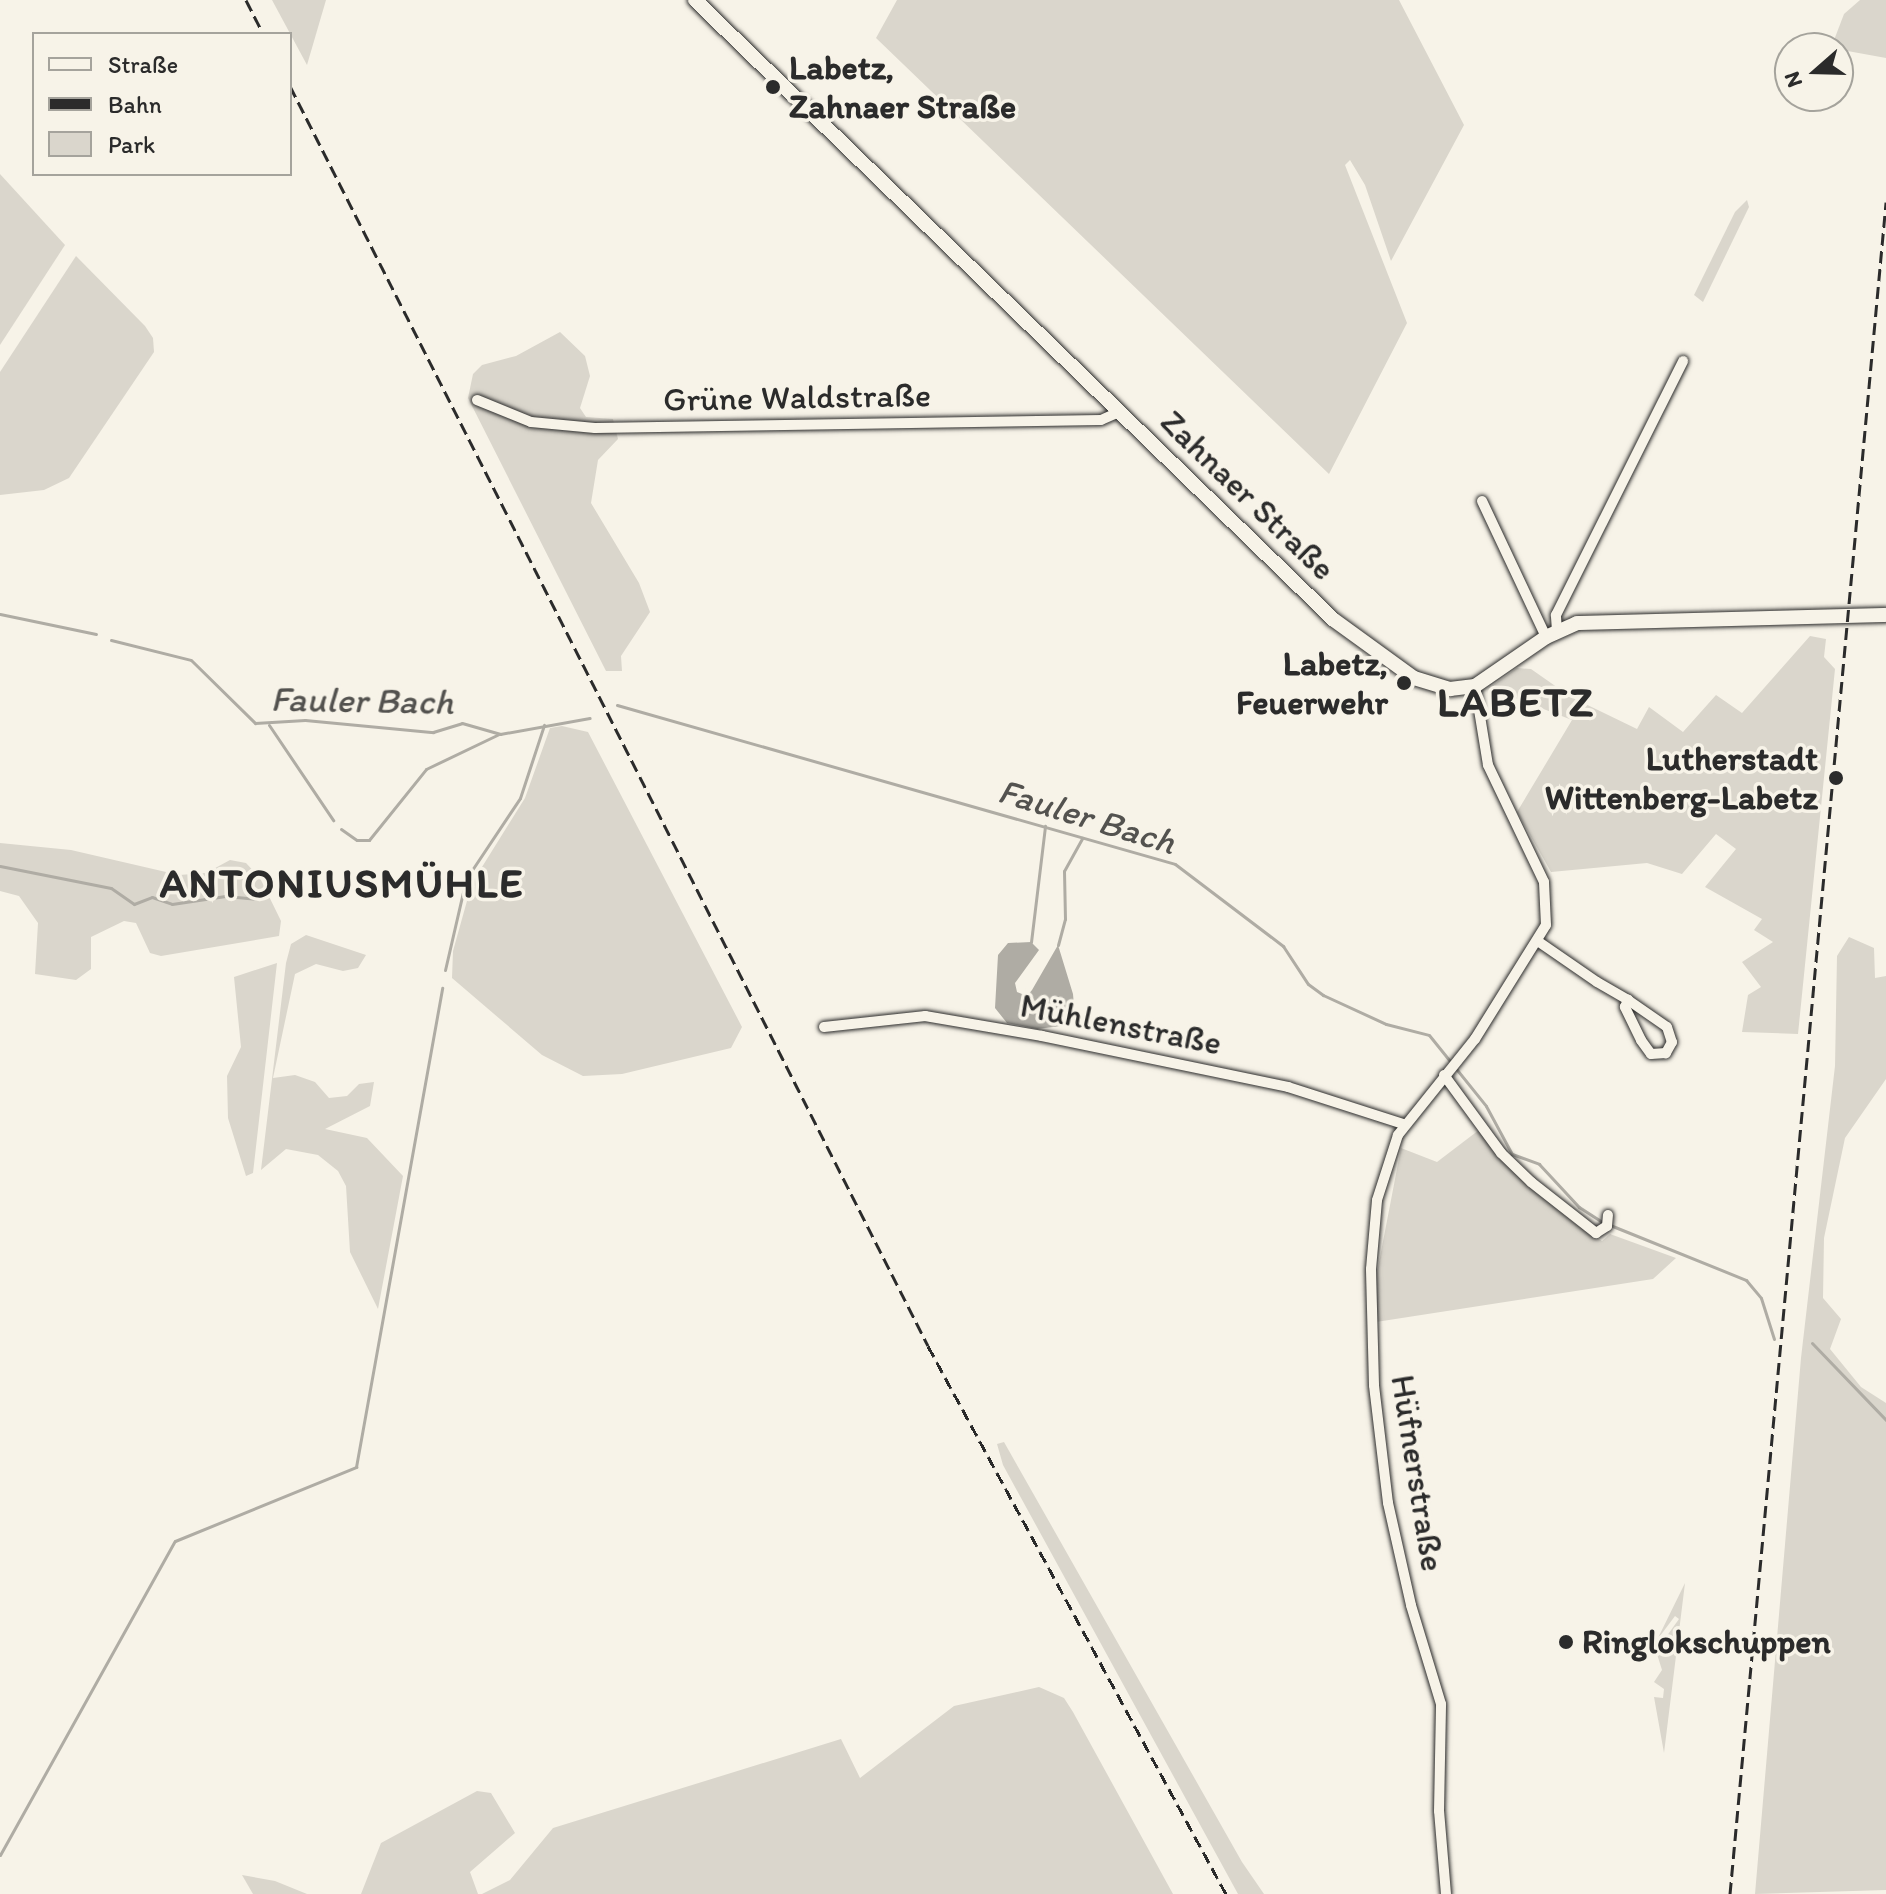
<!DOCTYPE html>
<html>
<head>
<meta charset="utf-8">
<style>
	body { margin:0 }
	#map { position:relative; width:1886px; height:1894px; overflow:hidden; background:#f7f3e8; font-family:Itim,sans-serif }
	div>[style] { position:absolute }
	.green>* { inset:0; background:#dad6cc }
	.water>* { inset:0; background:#afaca4 }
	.stream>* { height:3px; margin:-1.5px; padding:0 1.5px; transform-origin:1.5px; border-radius:1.5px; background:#afaca4 }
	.roads { filter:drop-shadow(0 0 2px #2b2b2b) drop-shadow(0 0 2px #2b2b2b) }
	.street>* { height:10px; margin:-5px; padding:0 5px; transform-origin:5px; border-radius:5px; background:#f7f3e8 }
	.secondary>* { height:14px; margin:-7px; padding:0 7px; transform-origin:7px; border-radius:7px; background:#f7f3e8 }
	.rail>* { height:3px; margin-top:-1.5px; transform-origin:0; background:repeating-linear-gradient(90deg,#2b2b2b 0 12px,transparent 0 18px) }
	.dots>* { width:22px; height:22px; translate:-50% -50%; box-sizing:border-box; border:4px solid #f7f3e8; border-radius:50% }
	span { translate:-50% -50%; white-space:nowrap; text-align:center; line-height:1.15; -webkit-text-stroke:7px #f7f3e8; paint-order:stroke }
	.poi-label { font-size:34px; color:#2b2b2b; font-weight:700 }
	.left { translate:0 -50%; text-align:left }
	.right { translate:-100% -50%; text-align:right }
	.street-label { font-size:34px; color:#2b2b2b }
	.water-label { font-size:36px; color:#53524f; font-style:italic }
	.district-label { font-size:42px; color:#2b2b2b; font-weight:700; letter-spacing:2px }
	.legend { position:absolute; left:32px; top:32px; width:260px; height:144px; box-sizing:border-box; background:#f7f3e8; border:2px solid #a5a39c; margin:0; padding:10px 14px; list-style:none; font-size:24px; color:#2b2b2b }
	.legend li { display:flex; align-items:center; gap:16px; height:40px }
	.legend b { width:40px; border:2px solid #a5a39c }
	.north { position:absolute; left:1774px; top:32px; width:80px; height:80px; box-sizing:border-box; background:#f7f3e8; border:2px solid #a5a39c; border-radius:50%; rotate:250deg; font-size:22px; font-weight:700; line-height:32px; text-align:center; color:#2b2b2b }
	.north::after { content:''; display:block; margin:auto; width:28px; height:36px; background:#2b2b2b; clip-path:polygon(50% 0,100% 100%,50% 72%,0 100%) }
</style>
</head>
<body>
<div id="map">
	<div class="green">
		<i style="clip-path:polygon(272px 0,326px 0,307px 65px)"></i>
		<i style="clip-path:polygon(897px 0,1399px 0,1464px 125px,1391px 261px,1365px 185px,1350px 160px,1345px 165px,1407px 323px,1329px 474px,876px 38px)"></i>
		<i style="clip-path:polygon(1860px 0,1886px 0,1886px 58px,1831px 48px,1844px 14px)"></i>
		<i style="clip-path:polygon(0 174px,65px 245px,0 345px)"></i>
		<i style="clip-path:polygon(1747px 200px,1749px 207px,1703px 302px,1694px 295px,1735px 212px)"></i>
		<i style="clip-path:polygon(76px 256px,145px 326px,153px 338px,154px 352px,69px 478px,44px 490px,0 495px,0 372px)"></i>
		<i style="clip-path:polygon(560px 332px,585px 356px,590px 376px,580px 408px,586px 417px,613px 419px,618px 439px,598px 460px,591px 503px,639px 583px,650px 612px,621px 656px,622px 671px,606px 671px,468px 398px,473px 374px,482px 365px,516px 356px)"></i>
		<i style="clip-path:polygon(1810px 636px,1826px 639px,1824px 657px,1835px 669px,1798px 1034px,1742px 1032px,1748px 995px,1761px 987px,1742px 962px,1773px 942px,1754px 930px,1762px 919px,1705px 887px,1736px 849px,1716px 834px,1682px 874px,1647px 863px,1551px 872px,1517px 812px,1572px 720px,1489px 688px,1517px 668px,1531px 669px,1571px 697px,1637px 729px,1649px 707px,1683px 732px,1716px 695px,1742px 713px)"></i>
		<i style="clip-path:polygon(562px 726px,588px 732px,742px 1027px,731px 1048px,622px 1074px,583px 1076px,542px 1055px,452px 978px,453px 951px,472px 883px,525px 798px,550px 728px)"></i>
		<i style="clip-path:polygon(0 843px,71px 850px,179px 875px,206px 873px,230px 860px,246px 863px,260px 878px,281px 921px,279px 936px,161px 956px,150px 953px,136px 923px,124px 921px,91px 937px,91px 969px,76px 980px,35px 974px,38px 923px,19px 896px,0 891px)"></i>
		<i style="clip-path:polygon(306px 935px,366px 955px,358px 968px,343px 971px,316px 964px,295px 974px,273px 1078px,295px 1075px,315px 1082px,329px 1098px,347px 1096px,359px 1084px,374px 1082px,370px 1106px,325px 1129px,367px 1138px,403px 1176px,378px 1309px,350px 1252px,346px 1186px,338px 1171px,318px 1155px,286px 1149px,261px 1170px,286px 963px,291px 944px)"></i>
		<i style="clip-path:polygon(1849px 937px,1874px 948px,1875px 978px,1886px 976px,1886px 1079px,1845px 1138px,1824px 1238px,1823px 1298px,1841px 1319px,1830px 1349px,1861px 1387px,1886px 1403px,1886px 1890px,1755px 1894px,1801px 1358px,1835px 1066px,1837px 956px)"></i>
		<i style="clip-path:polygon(277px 963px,253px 1173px,246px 1176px,228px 1118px,227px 1076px,241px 1047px,234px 977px)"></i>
		<i style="clip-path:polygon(1479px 1130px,1573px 1222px,1602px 1241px,1610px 1234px,1676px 1258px,1653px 1279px,1376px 1322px,1376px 1278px,1401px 1148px,1437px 1162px)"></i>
		<i style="clip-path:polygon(1004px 1442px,1242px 1862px,1264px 1894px,1238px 1894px,1003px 1465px,997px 1444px)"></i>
		<i style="clip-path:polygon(1685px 1583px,1664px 1753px,1654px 1697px,1663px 1698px,1664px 1689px,1654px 1682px,1662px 1670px,1656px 1651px,1679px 1619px,1675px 1616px,1657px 1640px)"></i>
		<i style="clip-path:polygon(1039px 1687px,1064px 1698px,1073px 1712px,1173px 1894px,482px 1894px,510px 1880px,553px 1828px,841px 1739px,860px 1778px,954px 1706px)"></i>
		<i style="clip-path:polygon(477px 1791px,491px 1793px,515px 1833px,470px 1872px,478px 1894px,361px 1894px,381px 1843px)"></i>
		<i style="clip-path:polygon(242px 1875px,275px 1881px,307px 1894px,253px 1894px)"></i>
	</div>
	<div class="water">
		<i style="clip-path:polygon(1031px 942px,1039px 950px,1015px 983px,1017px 992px,1027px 996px,1032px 990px,1058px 945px,1073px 994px,1075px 1018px,1069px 1025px,1037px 1029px,1007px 1023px,995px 1008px,998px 955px,1008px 943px)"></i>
	</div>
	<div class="stream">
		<i style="left:0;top:614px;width:98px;rotate:11.8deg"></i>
		<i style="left:111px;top:640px;width:82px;rotate:14deg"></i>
		<i style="left:191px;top:660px;width:90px;rotate:44.5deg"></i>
		<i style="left:255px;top:723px;width:50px;rotate:-3.4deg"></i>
		<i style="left:305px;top:720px;width:129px;rotate:5.4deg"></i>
		<i style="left:433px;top:732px;width:30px;rotate:-17deg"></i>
		<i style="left:462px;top:723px;width:40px;rotate:16deg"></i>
		<i style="left:500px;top:734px;width:91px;rotate:-10.1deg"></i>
		<i style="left:617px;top:705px;width:580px;rotate:15.9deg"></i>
		<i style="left:1175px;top:864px;width:136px;rotate:37.2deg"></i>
		<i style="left:1283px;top:946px;width:45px;rotate:56.7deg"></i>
		<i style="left:1308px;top:984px;width:19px;rotate:36deg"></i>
		<i style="left:1323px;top:995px;width:69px;rotate:24.7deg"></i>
		<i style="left:1386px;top:1024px;width:44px;rotate:14.3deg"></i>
		<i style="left:1429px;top:1035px;width:91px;rotate:51.2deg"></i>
		<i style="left:1486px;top:1106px;width:55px;rotate:61.6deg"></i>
		<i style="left:1512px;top:1154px;width:29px;rotate:20deg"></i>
		<i style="left:1539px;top:1164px;width:59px;rotate:47.1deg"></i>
		<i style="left:1579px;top:1207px;width:30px;rotate:33deg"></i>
		<i style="left:269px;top:725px;width:115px;rotate:56deg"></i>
		<i style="left:341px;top:829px;width:19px;rotate:35deg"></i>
		<i style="left:357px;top:840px;width:12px"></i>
		<i style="left:369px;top:840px;width:91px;rotate:-51.2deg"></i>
		<i style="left:426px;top:769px;width:81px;rotate:-25.6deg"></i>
		<i style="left:0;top:866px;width:113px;rotate:11.2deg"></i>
		<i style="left:111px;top:888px;width:28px;rotate:35deg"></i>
		<i style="left:134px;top:904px;width:19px;rotate:-21deg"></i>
		<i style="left:152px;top:897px;width:21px;rotate:19deg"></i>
		<i style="left:172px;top:904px;width:54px;rotate:-8.6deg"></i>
		<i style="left:225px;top:896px;width:33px;rotate:5deg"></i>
		<i style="left:1031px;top:942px;width:117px;rotate:-83.1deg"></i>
		<i style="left:1058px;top:945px;width:27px;rotate:-75deg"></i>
		<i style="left:1065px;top:919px;width:48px;rotate:-91.2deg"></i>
		<i style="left:1064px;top:871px;width:38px;rotate:-61deg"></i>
		<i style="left:445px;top:970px;width:93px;rotate:-77deg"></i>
		<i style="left:466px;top:879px;width:97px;rotate:-56.3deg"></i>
		<i style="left:520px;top:798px;width:77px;rotate:-71.8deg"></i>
		<i style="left:1610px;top:1225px;width:147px;rotate:22deg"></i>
		<i style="left:1746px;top:1280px;width:23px;rotate:50deg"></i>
		<i style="left:1761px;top:1298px;width:43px;rotate:72.4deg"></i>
		<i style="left:1812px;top:1343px;width:107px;rotate:46.1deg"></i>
		<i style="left:0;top:1855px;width:359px;rotate:-60.9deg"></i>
		<i style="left:175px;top:1541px;width:196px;rotate:-22.2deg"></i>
		<i style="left:356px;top:1467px;width:487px;rotate:-79.8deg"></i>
	</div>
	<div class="roads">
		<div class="street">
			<i style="left:477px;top:400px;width:58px;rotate:22.2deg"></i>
			<i style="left:531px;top:422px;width:64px;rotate:5.4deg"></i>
			<i style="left:595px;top:428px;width:506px;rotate:-0.91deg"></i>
			<i style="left:1101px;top:420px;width:20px;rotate:-24deg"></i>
			<i style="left:1482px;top:501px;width:150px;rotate:64.8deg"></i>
			<i style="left:1557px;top:631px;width:16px;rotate:-94deg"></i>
			<i style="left:1556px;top:615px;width:284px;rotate:-63.4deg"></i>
			<i style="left:1539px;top:942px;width:70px;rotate:34.6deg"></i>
			<i style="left:1597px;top:982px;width:36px;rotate:30deg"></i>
			<i style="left:1628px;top:1000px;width:47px;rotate:34.7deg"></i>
			<i style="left:1667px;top:1027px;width:16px;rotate:72deg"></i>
			<i style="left:1672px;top:1042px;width:13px;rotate:119deg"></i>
			<i style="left:1666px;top:1053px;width:15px;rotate:176deg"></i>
			<i style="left:1651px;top:1054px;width:17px;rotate:-126deg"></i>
			<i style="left:1641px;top:1040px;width:37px;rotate:-116deg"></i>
			<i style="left:1625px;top:1007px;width:8px;rotate:-67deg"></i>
			<i style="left:824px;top:1027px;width:102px;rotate:-6.2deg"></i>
			<i style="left:925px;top:1016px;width:119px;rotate:9.7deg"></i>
			<i style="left:1042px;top:1036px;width:251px;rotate:11.7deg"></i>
			<i style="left:1288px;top:1087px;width:121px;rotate:17.8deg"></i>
			<i style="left:1444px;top:1075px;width:97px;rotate:53.8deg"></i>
			<i style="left:1501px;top:1153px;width:42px;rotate:44deg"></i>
			<i style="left:1531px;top:1182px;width:83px;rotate:38.1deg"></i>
			<i style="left:1596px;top:1233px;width:13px;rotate:-32deg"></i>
			<i style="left:1607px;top:1226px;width:11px;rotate:-85deg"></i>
			<i style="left:1446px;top:1894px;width:83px;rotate:-94.8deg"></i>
			<i style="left:1439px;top:1811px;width:107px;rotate:-88.9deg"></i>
			<i style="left:1441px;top:1704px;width:103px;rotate:-106.9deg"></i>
			<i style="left:1411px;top:1605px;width:105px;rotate:-102.7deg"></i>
			<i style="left:1388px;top:1503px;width:119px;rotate:-96.8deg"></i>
			<i style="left:1374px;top:1385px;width:116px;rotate:-91.5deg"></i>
			<i style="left:1371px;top:1269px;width:69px;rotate:-85deg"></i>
			<i style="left:1377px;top:1200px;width:68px;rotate:-72.1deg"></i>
			<i style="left:1398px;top:1135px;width:123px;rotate:-51.3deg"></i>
			<i style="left:1475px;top:1039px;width:134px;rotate:-58.1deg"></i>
			<i style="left:1546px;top:925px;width:43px;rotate:-92.7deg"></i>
			<i style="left:1544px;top:882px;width:130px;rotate:-115.6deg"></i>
			<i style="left:1488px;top:765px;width:80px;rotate:-99.3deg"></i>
		</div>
		<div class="secondary">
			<i style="left:695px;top:0;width:890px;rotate:44.14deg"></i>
			<i style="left:1334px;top:620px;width:99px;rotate:35.9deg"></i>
			<i style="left:1414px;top:678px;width:38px;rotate:17deg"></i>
			<i style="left:1450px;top:689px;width:25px;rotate:-7deg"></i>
			<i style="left:1475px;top:686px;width:86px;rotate:-34.6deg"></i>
			<i style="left:1546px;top:637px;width:34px;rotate:-24deg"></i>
			<i style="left:1577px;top:623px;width:309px;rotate:-1.5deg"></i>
		</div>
	</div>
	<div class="rail">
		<i style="left:246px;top:0;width:38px;rotate:63deg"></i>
		<i style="left:290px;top:86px;width:1412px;rotate:63.14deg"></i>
		<i style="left:928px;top:1346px;width:624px;rotate:61.46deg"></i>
		<i style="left:1730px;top:1894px;width:1699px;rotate:-84.73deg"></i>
	</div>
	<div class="dots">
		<i style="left:773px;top:87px;background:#2b2b2b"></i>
		<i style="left:1404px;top:683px;background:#2b2b2b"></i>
		<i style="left:1836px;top:778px;background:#2b2b2b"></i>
		<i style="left:1566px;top:1642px;background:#2b2b2b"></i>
	</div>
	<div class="poi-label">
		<span class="left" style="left:789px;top:87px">Labetz,<br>Zahnaer Straße</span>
		<span class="right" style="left:1388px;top:683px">Labetz,<br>Feuerwehr</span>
		<span class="right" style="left:1818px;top:778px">Lutherstadt<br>Wittenberg-Labetz</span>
		<span class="left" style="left:1582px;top:1642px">Ringlokschuppen</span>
	</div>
	<div class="street-label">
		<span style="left:797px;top:397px;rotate:-1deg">Grüne Waldstraße</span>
		<span style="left:1248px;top:495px;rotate:44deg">Zahnaer Straße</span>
		<span style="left:1121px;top:1024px;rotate:11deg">Mühlenstraße</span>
		<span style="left:1418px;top:1473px;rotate:81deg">Hüfnerstraße</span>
	</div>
	<div class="water-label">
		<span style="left:362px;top:700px;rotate:1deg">Fauler Bach</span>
		<span style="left:1087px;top:816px;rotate:17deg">Fauler Bach</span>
	</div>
	<div class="district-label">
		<span style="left:1516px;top:702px">LABETZ</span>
		<span style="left:342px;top:883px">ANTONIUSMÜHLE</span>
	</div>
	<ul class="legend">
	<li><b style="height:10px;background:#f7f3e8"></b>Straße</li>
	<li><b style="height:10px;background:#2b2b2b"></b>Bahn</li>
	<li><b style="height:22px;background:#dad6cc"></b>Park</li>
	</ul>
	<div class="north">N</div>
</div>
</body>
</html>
